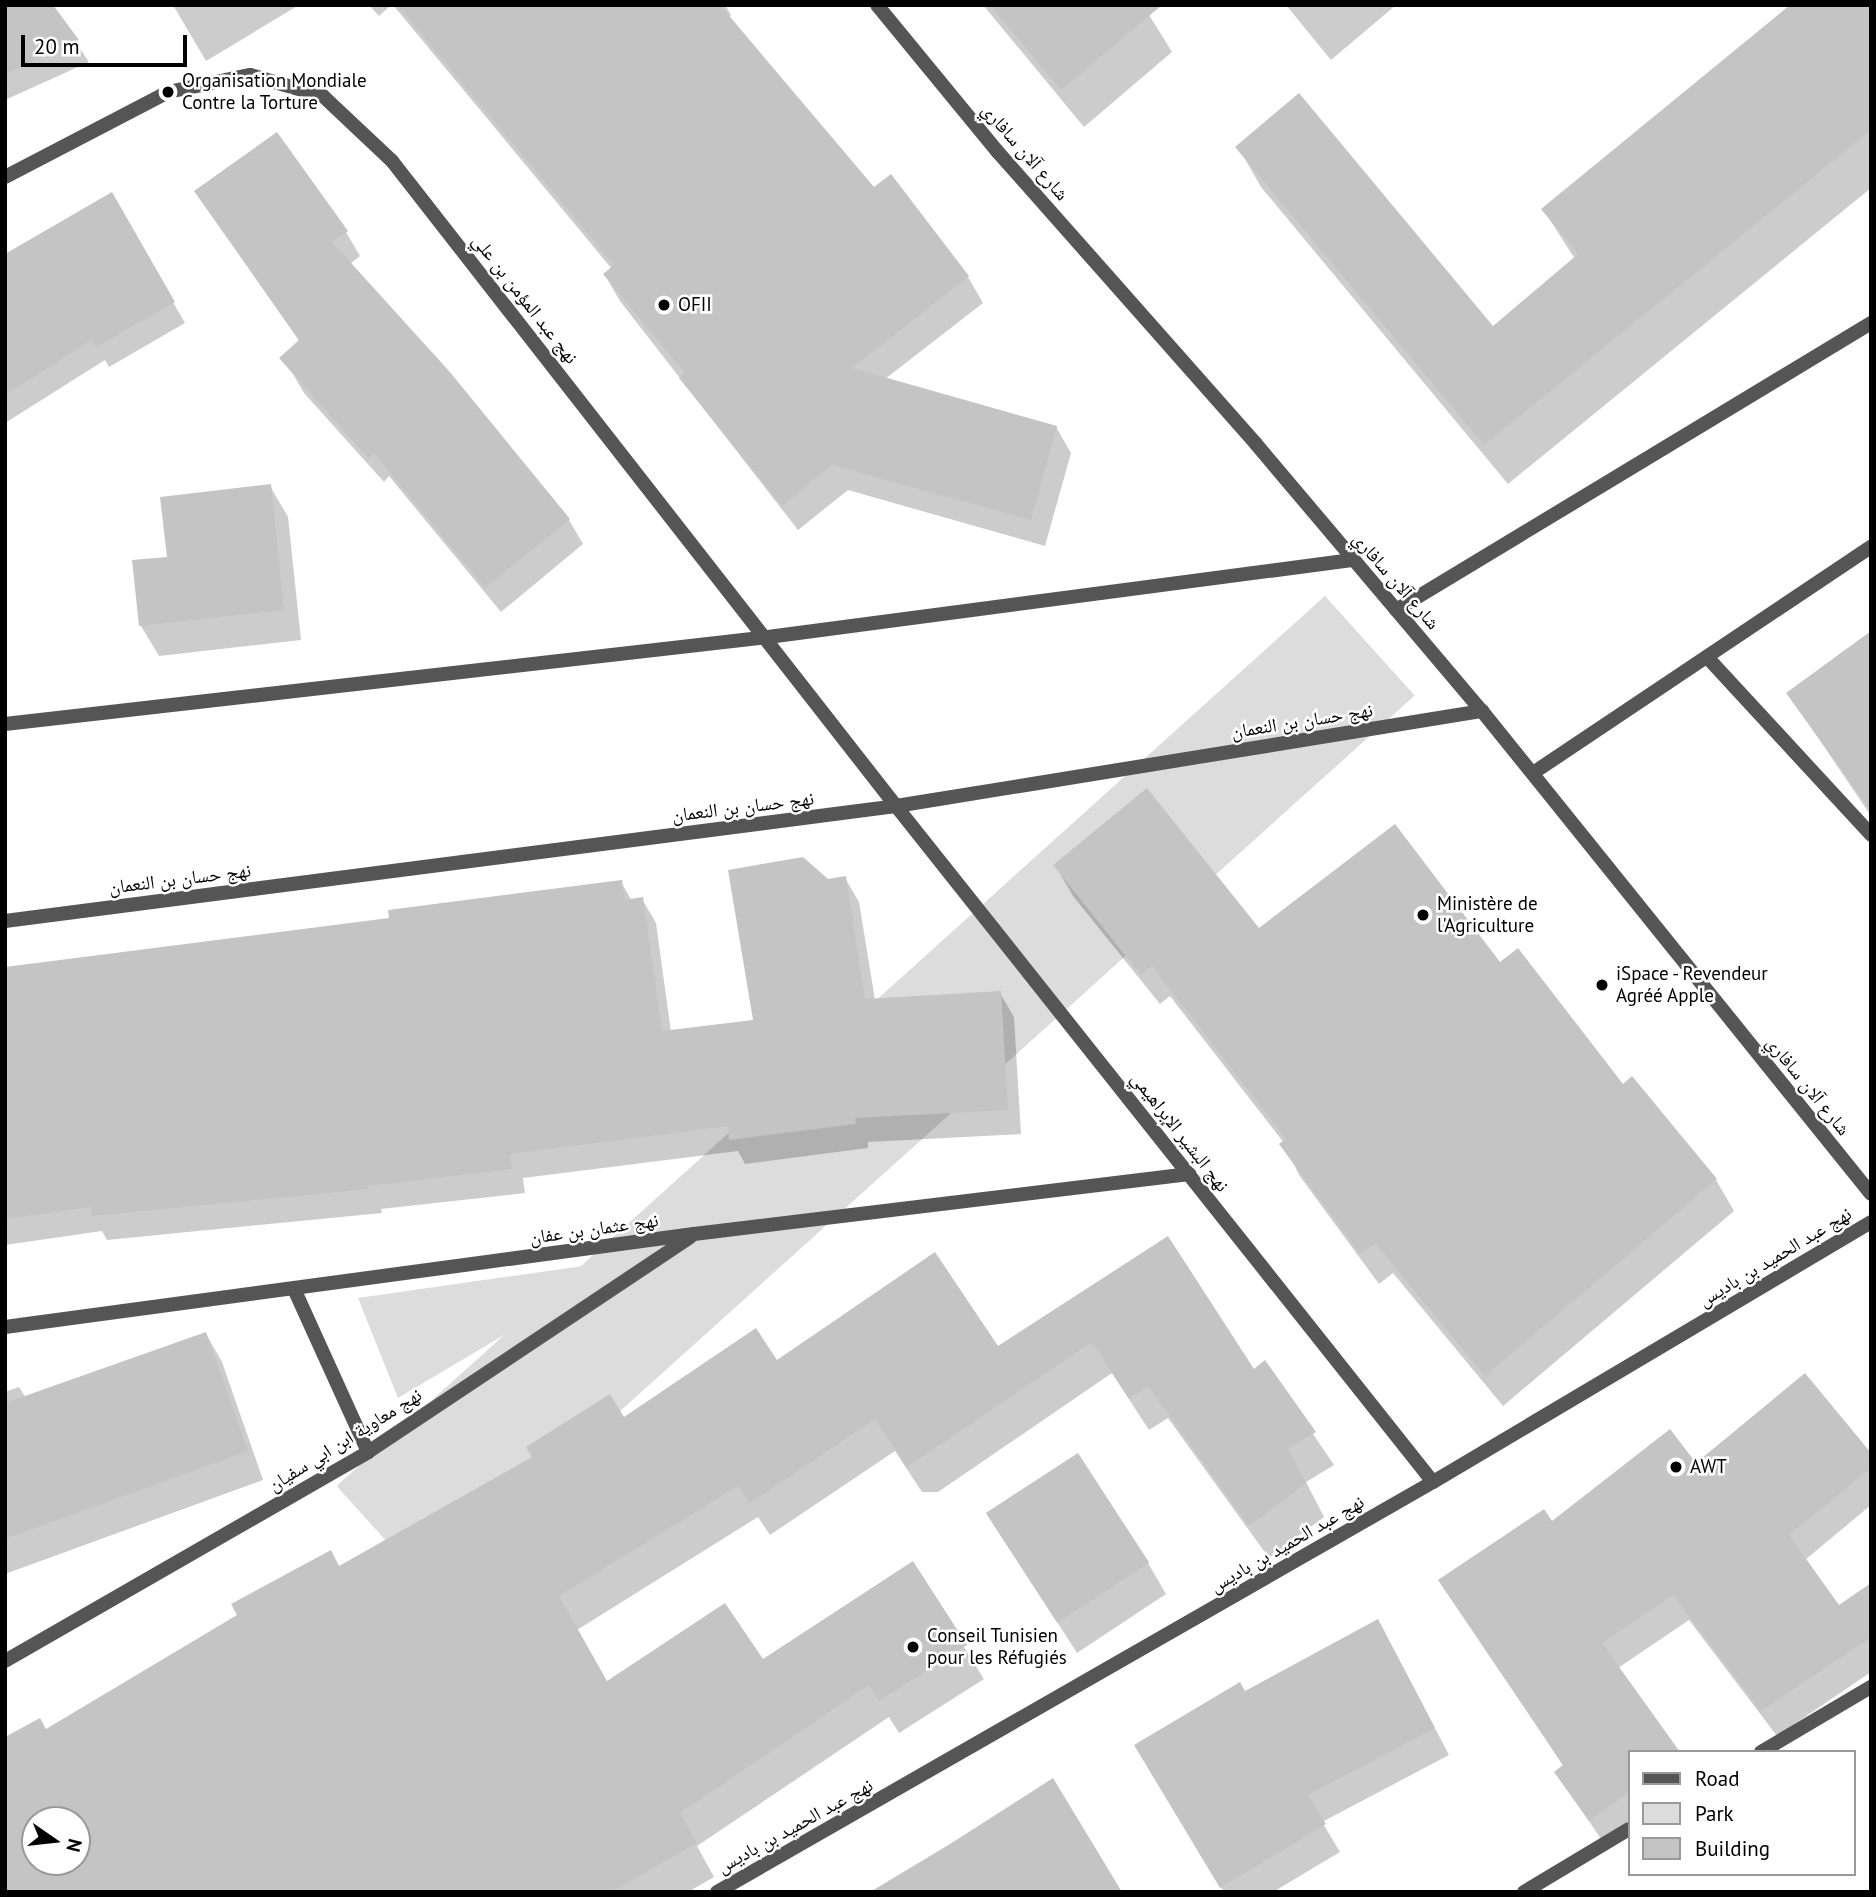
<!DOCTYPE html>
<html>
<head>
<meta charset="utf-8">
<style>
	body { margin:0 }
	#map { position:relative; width:1876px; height:1897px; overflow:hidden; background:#fff; font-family:"PT Sans","Noto Naskh Arabic",sans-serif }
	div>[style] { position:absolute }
	.green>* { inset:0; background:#dcdcdc; transform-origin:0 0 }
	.shadow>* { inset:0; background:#0003 }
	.building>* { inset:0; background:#c4c4c4; transform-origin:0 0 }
	.service>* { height:14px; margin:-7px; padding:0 7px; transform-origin:7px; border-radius:7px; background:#555 }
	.minor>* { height:14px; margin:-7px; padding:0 7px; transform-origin:7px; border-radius:7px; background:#555 }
	.tertiary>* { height:14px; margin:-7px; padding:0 7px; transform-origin:7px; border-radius:7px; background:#555 }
	.dots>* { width:19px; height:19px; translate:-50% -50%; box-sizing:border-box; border:4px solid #fff; border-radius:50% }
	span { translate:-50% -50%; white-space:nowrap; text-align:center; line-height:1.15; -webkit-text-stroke:5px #fff; paint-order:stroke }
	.poi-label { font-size:19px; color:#000 }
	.left { translate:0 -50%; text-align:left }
	.street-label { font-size:19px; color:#000 }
	.frame { position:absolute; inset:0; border:7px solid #000; pointer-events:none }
	.legend { position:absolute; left:1628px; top:1750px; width:228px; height:126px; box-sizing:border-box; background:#fff; border:2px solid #999; margin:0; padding:9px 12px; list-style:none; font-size:21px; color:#000 }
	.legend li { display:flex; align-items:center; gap:14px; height:35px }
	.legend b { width:35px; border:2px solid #999 }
	.north { position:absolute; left:21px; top:1806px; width:70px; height:70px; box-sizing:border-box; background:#fff; border:2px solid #999; border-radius:50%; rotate:104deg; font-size:19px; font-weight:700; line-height:28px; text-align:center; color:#000 }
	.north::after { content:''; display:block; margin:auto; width:24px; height:32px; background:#000; clip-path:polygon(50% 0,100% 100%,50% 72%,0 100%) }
	.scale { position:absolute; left:21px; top:35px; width:166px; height:32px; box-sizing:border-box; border:4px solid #000; border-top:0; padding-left:9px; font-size:21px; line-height:24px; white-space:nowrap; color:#000; -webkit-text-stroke:5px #fff; paint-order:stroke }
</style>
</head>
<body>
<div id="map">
	<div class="green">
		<i style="left:1325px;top:596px;width:134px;height:1330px;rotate:48deg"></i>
		<i style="clip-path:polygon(632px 1259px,398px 1398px,358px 1298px)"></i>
	</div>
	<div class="shadow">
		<i style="clip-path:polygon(5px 5px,51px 5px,89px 62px,5px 100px)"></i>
		<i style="clip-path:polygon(173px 5px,299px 5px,206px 61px)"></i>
		<i style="clip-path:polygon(369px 5px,391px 5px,379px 16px)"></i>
		<i style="clip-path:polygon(393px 5px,725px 5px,731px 15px,728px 18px,874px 190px,890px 177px,968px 277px,983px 303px,885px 379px,1056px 427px,1071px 453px,1045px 546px,848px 490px,798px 530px,620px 301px,605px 275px,612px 269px)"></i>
		<i style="clip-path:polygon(983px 5px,1143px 5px,1172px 52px,1084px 127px)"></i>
		<i style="clip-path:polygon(1286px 5px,1396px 5px,1331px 60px)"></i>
		<i style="clip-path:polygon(1871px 5px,1871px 188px,1508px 484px,1261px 187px,1238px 147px,1493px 328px,1575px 259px,1543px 209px)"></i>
		<i style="clip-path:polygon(196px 192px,346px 232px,360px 256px,350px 264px,569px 520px,583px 544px,501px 612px,389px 476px,384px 482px,304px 393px,289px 367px,300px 342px)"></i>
		<i style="clip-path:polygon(111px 195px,185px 323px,109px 367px,105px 360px,5px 423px,5px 256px)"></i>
		<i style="clip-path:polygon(270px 486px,288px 517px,301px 640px,159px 656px,141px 626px,169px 558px)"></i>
		<i style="clip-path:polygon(1871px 633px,1871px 816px,1788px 693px)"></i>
		<i style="clip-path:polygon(1055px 865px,1259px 930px,1499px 965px,1622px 1087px,1632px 1078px,1716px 1180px,1734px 1211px,1503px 1406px,1393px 1273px,1379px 1284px,1299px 1175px,1284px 1143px,1170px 996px,1160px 1004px,1073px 896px)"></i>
		<i style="clip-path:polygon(845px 878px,859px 902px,875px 1000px,1000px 993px,1014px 1017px,1021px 1134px,868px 1142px,868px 1148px,745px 1164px,738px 1151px,523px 1178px,525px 1193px,381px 1209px,382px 1213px,107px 1240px,102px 1231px,5px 1245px,5px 971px,391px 920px,621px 882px,632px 901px,642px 899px,656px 923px,671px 1032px,755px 1021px,828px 881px)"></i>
		<i style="clip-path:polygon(1167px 1238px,1253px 1371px,1265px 1363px,1334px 1465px,1306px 1482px,1324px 1517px,1269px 1558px,1168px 1418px,1149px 1430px,1112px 1373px,938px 1492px,922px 1492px,895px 1451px,770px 1535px,758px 1517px,577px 1630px,607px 1684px,762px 1662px,912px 1564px,984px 1679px,899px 1733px,889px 1717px,697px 1846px,714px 1877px,688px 1892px,228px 1892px,339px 1569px,624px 1419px,777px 1362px,998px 1348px)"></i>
		<i style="clip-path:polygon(206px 1334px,222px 1362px,263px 1480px,5px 1574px,5px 1392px,19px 1387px,26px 1398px)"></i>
		<i style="clip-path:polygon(1871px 1456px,1871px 1505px,1805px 1560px,1839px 1608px,1871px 1585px,1871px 1672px,1777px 1736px,1689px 1620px,1618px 1668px,1629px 1752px,1629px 1828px,1605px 1845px,1556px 1772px,1564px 1767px,1441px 1581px,1552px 1523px,1696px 1465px)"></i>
		<i style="clip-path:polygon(988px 1514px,1148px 1563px,1166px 1594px,1077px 1653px)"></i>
		<i style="clip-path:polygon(1393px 1648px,1449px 1755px,1322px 1822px,1340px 1852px,1273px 1892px,1224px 1892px,1152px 1773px,1244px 1693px)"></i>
	</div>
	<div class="building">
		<i style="clip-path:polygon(5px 5px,53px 5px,79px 40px,5px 74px)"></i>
		<i style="clip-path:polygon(397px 5px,720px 5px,874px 187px,891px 174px,969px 276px,852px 368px,1057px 426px,1031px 520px,832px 465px,782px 506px,679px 378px,685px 373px,603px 274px,614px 265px)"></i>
		<i style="clip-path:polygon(990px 5px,1162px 5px,1061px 90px)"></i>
		<i style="clip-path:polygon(1790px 5px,1871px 5px,1871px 130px,1484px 445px,1235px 147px,1299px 93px,1493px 326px,1578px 254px,1541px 209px)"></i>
		<i style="clip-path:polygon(277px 132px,348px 231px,332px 242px,449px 371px,570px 519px,485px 588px,374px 453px,368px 458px,279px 358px,299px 340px,194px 191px)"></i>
		<i style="clip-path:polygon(112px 192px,175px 302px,96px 347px,92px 340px,5px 395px,5px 254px)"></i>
		<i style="clip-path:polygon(271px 484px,284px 610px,139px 626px,132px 560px,167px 557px,160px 497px)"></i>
		<i style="clip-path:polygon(1871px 631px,1871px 811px,1786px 693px)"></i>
		<i style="clip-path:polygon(1147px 788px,1259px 928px,1395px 824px,1500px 962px,1518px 948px,1623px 1084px,1632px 1076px,1717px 1179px,1485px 1376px,1375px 1243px,1360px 1254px,1279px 1144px,1286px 1139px,1152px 966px,1141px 975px,1053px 865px)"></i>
		<i style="clip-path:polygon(803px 857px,828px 879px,846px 876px,865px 999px,1001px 991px,1008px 1110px,855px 1118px,856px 1124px,729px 1140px,728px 1126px,510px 1154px,512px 1169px,368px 1186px,369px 1189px,91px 1216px,91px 1207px,5px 1219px,5px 967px,389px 918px,388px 910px,622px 880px,625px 900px,643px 897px,662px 1031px,753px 1020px,728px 870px)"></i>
		<i style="clip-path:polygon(evenodd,1168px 1236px,1254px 1369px,1265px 1360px,1316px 1432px,1288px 1449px,1306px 1483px,1249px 1526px,1148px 1386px,1129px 1399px,1092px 1342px,907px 1467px,875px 1419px,750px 1503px,738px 1486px,559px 1596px,607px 1681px,725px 1603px,763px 1659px,913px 1561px,967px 1645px,879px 1701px,869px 1685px,680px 1813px,697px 1843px,611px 1892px,5px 1892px,5px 1737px,40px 1718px,46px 1729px,237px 1615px,231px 1604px,331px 1550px,339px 1566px,532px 1457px,526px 1447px,610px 1394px,624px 1417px,756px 1328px,777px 1360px,935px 1252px,998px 1346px,1168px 1236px,35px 1820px,77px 1820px,77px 1862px,35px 1862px,35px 1820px)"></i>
		<i style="clip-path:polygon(206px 1332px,248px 1451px,5px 1539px,5px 1403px)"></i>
		<i style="clip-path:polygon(1805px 1373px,1871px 1453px,1871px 1468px,1789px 1535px,1839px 1605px,1871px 1583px,1871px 1637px,1761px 1711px,1673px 1595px,1602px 1643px,1680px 1752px,1629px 1752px,1629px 1792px,1589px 1821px,1554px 1772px,1563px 1765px,1438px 1580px,1544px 1509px,1552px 1521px,1670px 1429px,1696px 1463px)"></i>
		<i style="left:1078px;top:1453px;width:131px;height:110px;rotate:57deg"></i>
		<i style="clip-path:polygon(1378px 1619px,1435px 1728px,1308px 1795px,1326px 1824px,1220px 1888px,1134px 1745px,1240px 1682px,1245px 1691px)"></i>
		<i style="clip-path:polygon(1053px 1778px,1122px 1892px,870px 1892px,950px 1844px)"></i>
	</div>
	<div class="service">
		<i style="left:1396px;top:610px;width:555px;rotate:-31.14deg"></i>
		<i style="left:1707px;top:657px;width:242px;rotate:47.3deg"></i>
		<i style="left:1533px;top:773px;width:407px;rotate:-33.8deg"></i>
	</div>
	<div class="minor">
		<i style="left:5px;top:177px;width:184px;rotate:-27.5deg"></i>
		<i style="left:168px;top:92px;width:84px;rotate:-11.7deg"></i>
		<i style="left:250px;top:75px;width:76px;rotate:16deg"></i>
		<i style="left:323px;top:96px;width:95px;rotate:43.3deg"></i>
		<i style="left:392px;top:161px;width:819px;rotate:52deg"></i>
		<i style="left:896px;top:806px;width:863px;rotate:51.54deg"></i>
		<i style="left:5px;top:724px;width:768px;rotate:-6.5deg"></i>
		<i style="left:768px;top:637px;width:589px;rotate:-7.51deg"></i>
		<i style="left:5px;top:921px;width:898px;rotate:-7.35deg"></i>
		<i style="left:896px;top:806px;width:594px;rotate:-9.21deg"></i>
		<i style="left:295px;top:1291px;width:177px;rotate:65.6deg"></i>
		<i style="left:5px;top:1327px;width:695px;rotate:-7.69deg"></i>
		<i style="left:694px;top:1234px;width:499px;rotate:-6.9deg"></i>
		<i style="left:5px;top:1661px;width:419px;rotate:-29.9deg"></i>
		<i style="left:368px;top:1452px;width:387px;rotate:-33.7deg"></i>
		<i style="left:1761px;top:1752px;width:128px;rotate:-30.6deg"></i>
		<i style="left:717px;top:1892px;width:825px;rotate:-29.8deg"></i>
		<i style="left:1433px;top:1482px;width:509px;rotate:-30.69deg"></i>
		<i style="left:1524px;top:1892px;width:122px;rotate:-31deg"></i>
	</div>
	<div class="tertiary">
		<i style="left:877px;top:5px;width:189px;rotate:50.6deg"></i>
		<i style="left:997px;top:151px;width:391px;rotate:48.5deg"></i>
		<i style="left:1256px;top:444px;width:350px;rotate:49.8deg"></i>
		<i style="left:1482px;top:711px;width:620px;rotate:51.15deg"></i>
	</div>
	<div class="dots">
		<i style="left:168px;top:92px;background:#000"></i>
		<i style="left:664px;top:305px;background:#000"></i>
		<i style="left:1423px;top:915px;background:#000"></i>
		<i style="left:1602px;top:985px;background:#000"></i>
		<i style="left:1676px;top:1467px;background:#000"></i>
		<i style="left:913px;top:1647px;background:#000"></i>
	</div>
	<div class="poi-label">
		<span class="left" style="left:182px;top:92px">Organisation Mondiale<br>Contre la Torture</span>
		<span class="left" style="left:678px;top:305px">OFII</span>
		<span class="left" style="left:1437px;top:915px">Ministère de<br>l'Agriculture</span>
		<span class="left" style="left:1616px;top:985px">iSpace - Revendeur<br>Agréé Apple</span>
		<span class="left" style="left:1690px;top:1467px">AWT</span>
		<span class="left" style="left:927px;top:1647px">Conseil Tunisien<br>pour les Réfugiés</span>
	</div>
	<div class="street-label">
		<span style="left:1025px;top:152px;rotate:49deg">شارع آلان سافاري</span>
		<span style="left:525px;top:299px;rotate:52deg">نهج عبد المؤمن بن علي</span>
		<span style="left:1396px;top:581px;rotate:49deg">شارع آلان سافاري</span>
		<span style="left:1302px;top:721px;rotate:-9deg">نهج حسان بن النعمان</span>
		<span style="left:743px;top:807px;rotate:-7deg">نهج حسان بن النعمان</span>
		<span style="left:180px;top:879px;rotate:-7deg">نهج حسان بن النعمان</span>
		<span style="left:1808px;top:1086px;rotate:51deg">شارع آلان سافاري</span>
		<span style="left:1180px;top:1132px;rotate:52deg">نهج البشير الإبراهيمي</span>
		<span style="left:594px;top:1229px;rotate:-8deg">نهج عثمان بن عفان</span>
		<span style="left:1775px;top:1257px;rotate:-31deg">نهج عبد الحميد بن باديس</span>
		<span style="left:345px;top:1440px;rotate:-32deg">نهج معاوية ابن ابي سفيان</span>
		<span style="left:1287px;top:1544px;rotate:-30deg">نهج عبد الحميد بن باديس</span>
		<span style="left:795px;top:1826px;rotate:-29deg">نهج عبد الحميد بن باديس</span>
	</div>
	<div class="frame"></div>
	<ul class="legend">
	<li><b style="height:9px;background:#555"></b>Road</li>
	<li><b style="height:19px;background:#dcdcdc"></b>Park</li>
	<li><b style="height:19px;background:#c4c4c4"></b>Building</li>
	</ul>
	<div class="north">N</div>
	<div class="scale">20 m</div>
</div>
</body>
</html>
